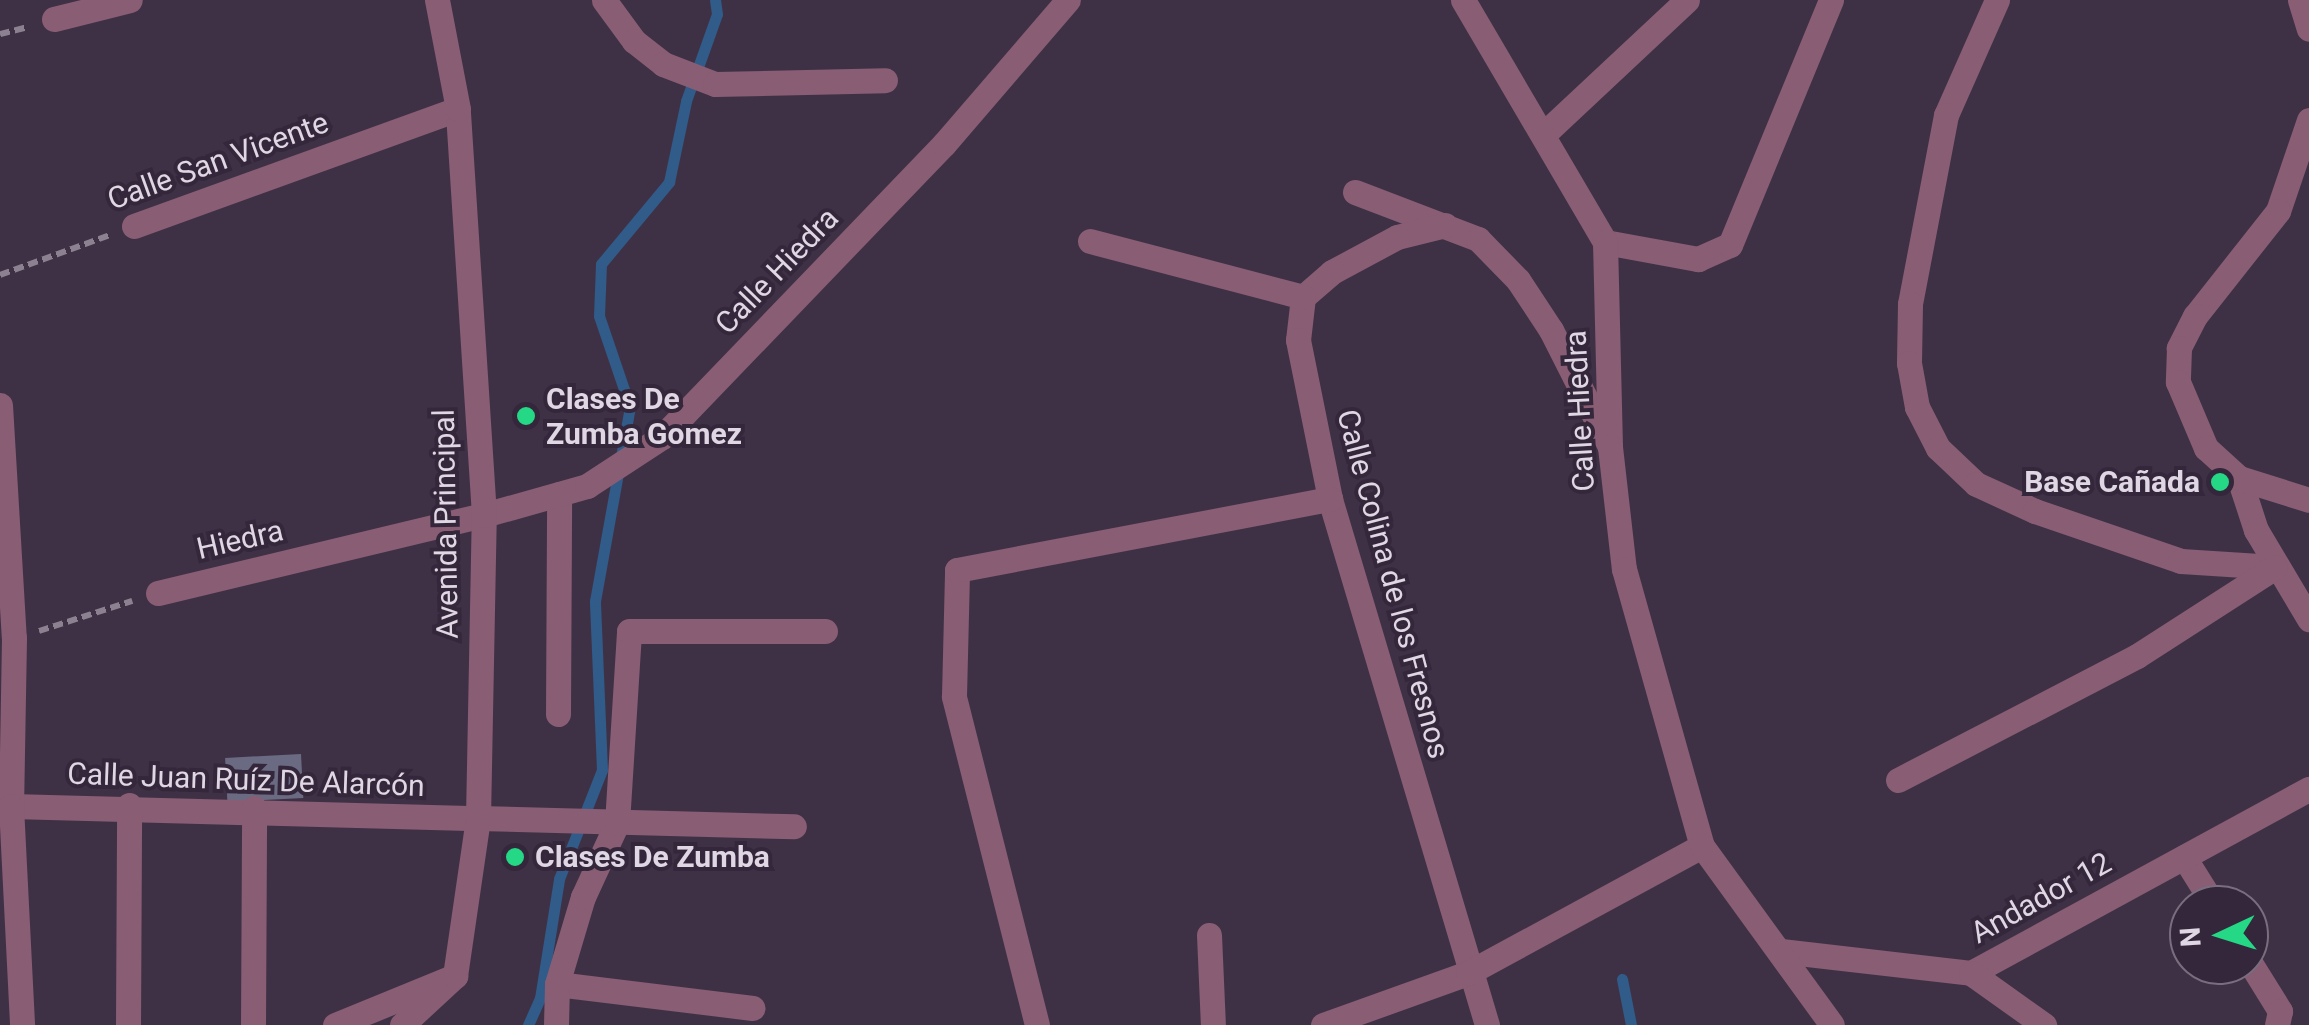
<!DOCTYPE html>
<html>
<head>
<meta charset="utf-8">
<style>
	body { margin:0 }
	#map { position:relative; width:2309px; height:1025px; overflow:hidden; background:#3f3145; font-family:Roboto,sans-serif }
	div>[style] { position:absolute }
	.stream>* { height:11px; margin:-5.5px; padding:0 5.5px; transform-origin:5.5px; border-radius:5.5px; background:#315b88 }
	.building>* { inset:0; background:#6a6b83; transform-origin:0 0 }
	.path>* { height:6px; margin-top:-3px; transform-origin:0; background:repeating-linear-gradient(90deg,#8c8191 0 10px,transparent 0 15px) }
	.pedestrian>* { height:25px; margin:-12.5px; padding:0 12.5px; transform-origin:12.5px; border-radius:12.5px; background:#895d74 }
	.minor>* { height:25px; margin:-12.5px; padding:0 12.5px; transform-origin:12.5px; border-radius:12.5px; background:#895d74 }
	.tertiary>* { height:25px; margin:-12.5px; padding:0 12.5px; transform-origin:12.5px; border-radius:12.5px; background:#895d74 }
	.dots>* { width:28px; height:28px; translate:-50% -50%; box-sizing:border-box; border:5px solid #35273b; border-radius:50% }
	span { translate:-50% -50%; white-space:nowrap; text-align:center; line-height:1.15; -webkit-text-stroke:8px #35273b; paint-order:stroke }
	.street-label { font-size:30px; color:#e0d7e4 }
	.poi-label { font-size:30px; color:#e0d7e4; font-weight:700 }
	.left { translate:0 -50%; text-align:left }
	.right { translate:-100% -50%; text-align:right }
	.north { position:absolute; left:2169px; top:885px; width:100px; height:100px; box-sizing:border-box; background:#35273b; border:2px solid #796d7f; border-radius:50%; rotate:266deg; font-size:28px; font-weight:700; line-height:40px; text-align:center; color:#e0d7e4 }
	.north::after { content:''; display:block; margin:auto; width:35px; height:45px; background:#24d886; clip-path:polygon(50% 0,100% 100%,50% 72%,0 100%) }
</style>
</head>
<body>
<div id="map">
	<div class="stream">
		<i style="left:1622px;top:979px;width:47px;rotate:78.9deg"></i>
		<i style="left:528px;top:1025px;width:30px;rotate:-66deg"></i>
		<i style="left:540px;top:998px;width:121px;rotate:-80.9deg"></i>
		<i style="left:559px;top:879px;width:117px;rotate:-68.5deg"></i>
		<i style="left:602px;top:770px;width:169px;rotate:-92.4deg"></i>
		<i style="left:595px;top:601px;width:197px;rotate:-79.8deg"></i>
		<i style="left:630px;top:407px;width:96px;rotate:-108.8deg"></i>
		<i style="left:599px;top:316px;width:52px;rotate:-87.8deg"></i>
		<i style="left:601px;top:264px;width:107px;rotate:-50.3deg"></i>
		<i style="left:669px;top:182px;width:83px;rotate:-78.1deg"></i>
		<i style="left:686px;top:101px;width:92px;rotate:-70.4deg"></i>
		<i style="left:717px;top:14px;width:14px;rotate:-98deg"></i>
	</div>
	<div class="building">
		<i style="left:301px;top:754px;width:44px;height:76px;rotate:87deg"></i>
	</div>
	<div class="path">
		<i style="left:0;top:34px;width:29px;rotate:-14deg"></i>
		<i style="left:0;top:275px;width:117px;rotate:-20deg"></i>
		<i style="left:39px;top:631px;width:98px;rotate:-17.9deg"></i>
	</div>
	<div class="pedestrian">
		<i style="left:11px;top:806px;width:467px;rotate:1.5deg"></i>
		<i style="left:128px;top:1025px;width:220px;rotate:-89.7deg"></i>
	</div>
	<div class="minor">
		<i style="left:604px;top:0;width:51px;rotate:53.8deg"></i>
		<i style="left:634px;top:41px;width:37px;rotate:38deg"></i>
		<i style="left:663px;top:64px;width:56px;rotate:21deg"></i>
		<i style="left:715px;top:84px;width:170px;rotate:-1.3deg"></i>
		<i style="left:1997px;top:0;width:126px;rotate:113.9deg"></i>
		<i style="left:1946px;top:115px;width:192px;rotate:100.8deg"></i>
		<i style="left:1910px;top:304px;width:59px;rotate:91deg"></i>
		<i style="left:1909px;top:363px;width:45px;rotate:79.7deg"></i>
		<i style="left:1917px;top:407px;width:46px;rotate:62.9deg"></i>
		<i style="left:1938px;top:448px;width:52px;rotate:43.5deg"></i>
		<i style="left:1976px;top:484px;width:65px;rotate:24.6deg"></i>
		<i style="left:2035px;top:511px;width:154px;rotate:18.9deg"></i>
		<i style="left:2181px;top:561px;width:94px;rotate:3.7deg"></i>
		<i style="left:54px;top:19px;width:78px;rotate:-14deg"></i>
		<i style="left:1546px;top:132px;width:193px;rotate:-43.1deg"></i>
		<i style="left:1355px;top:192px;width:132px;rotate:20.9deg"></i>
		<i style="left:1478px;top:239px;width:57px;rotate:45.7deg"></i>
		<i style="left:1518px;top:280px;width:60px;rotate:56.6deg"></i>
		<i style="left:1551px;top:330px;width:131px;rotate:63.2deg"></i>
		<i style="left:1445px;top:225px;width:49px;rotate:166deg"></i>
		<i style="left:1397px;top:237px;width:74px;rotate:151.7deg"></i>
		<i style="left:1332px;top:272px;width:38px;rotate:139deg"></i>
		<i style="left:1303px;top:297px;width:43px;rotate:96.6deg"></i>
		<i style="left:1298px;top:340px;width:162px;rotate:78.6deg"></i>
		<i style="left:1330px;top:499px;width:549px;rotate:73.38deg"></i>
		<i style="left:134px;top:226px;width:344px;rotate:-19.9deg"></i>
		<i style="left:1090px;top:241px;width:220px;rotate:14.7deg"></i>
		<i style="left:1605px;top:242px;width:95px;rotate:10.4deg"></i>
		<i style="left:1698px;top:259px;width:35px;rotate:-24deg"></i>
		<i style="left:1730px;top:245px;width:265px;rotate:-67.6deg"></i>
		<i style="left:0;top:405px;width:233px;rotate:86.6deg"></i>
		<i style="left:14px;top:638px;width:168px;rotate:91deg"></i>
		<i style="left:11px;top:806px;width:219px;rotate:87.1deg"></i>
		<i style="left:2239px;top:478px;width:55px;rotate:71.9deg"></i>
		<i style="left:2256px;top:530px;width:104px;rotate:59.2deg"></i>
		<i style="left:158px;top:593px;width:335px;rotate:-13.5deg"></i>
		<i style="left:558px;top:714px;width:220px;rotate:-89.7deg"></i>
		<i style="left:1898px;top:780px;width:269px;rotate:-27.4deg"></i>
		<i style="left:2137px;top:656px;width:164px;rotate:-32.8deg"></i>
		<i style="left:478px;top:818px;width:316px;rotate:1.5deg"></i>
		<i style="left:2184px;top:857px;width:57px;rotate:58deg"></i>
		<i style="left:1209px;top:935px;width:90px;rotate:87.5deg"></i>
		<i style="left:1781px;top:951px;width:191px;rotate:6.6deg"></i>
		<i style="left:1971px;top:973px;width:385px;rotate:-28.6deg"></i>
		<i style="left:2249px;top:961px;width:59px;rotate:58.2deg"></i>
		<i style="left:2280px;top:1011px;width:14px;rotate:102deg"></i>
		<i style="left:1971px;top:973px;width:90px;rotate:35.5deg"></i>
		<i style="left:557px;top:984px;width:197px;rotate:7deg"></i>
		<i style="left:253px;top:1025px;width:217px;rotate:-89.7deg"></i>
		<i style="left:335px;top:1025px;width:130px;rotate:-22.2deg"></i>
		<i style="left:556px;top:1025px;width:41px;rotate:-88.6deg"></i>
		<i style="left:557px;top:984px;width:91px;rotate:-73.4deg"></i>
		<i style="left:583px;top:897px;width:81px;rotate:-65.3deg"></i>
		<i style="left:617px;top:823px;width:192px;rotate:-86.4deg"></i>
		<i style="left:629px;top:631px;width:196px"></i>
		<i style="left:1037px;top:1025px;width:339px;rotate:-104.2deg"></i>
		<i style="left:954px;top:696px;width:126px;rotate:-88.6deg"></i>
		<i style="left:957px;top:570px;width:380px;rotate:-10.8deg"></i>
		<i style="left:1323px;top:1025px;width:154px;rotate:-19.7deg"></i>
		<i style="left:1468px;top:973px;width:266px;rotate:-28.5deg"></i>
	</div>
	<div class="tertiary">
		<i style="left:1463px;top:0;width:281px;rotate:59.6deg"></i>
		<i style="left:1605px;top:242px;width:205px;rotate:88.6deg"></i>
		<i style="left:1610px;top:447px;width:123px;rotate:83.5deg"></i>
		<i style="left:1624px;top:569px;width:288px;rotate:74.3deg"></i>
		<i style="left:1702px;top:846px;width:221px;rotate:54deg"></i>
		<i style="left:2300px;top:0;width:30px;rotate:73deg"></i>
		<i style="left:2309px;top:120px;width:96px;rotate:108.8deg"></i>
		<i style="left:2278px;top:211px;width:134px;rotate:128.3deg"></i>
		<i style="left:2195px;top:316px;width:36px;rotate:117deg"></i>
		<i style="left:2179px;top:348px;width:34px;rotate:92deg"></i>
		<i style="left:2178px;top:382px;width:72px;rotate:67deg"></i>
		<i style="left:2206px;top:448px;width:45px;rotate:42.3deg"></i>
		<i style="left:2239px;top:478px;width:73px;rotate:17.4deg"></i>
		<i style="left:484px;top:515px;width:107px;rotate:-15.7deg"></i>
		<i style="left:587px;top:486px;width:90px;rotate:-33.2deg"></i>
		<i style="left:662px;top:437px;width:407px;rotate:-46.1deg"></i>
		<i style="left:944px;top:144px;width:190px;rotate:-49.3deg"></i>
		<i style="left:402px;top:1025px;width:72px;rotate:-42.8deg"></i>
		<i style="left:455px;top:976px;width:160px;rotate:-81.7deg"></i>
		<i style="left:478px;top:818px;width:303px;rotate:-88.9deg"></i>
		<i style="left:484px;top:515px;width:407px;rotate:-93.7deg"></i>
		<i style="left:458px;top:109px;width:111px;rotate:-100.9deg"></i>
	</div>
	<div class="dots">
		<i style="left:526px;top:416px;background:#24d886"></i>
		<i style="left:2220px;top:482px;background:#24d886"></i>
		<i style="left:515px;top:857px;background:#24d886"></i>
	</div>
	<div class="street-label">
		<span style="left:218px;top:161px;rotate:-20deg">Calle San Vicente</span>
		<span style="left:777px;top:271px;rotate:-46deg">Calle Hiedra</span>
		<span style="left:1580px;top:411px;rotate:-93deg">Calle Hiedra</span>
		<span style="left:446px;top:524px;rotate:-91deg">Avenida Principal</span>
		<span style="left:240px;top:540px;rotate:-13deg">Hiedra</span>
		<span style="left:1393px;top:584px;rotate:75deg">Calle Colina de los Fresnos</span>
		<span style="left:246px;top:780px;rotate:2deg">Calle Juan Ruíz De Alarcón</span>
		<span style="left:2041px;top:898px;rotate:-29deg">Andador 12</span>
	</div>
	<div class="poi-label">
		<span class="left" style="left:546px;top:416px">Clases De<br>Zumba Gomez</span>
		<span class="right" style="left:2200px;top:482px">Base Cañada</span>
		<span class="left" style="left:535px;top:857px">Clases De Zumba</span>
	</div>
	<div class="north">N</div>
</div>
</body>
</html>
